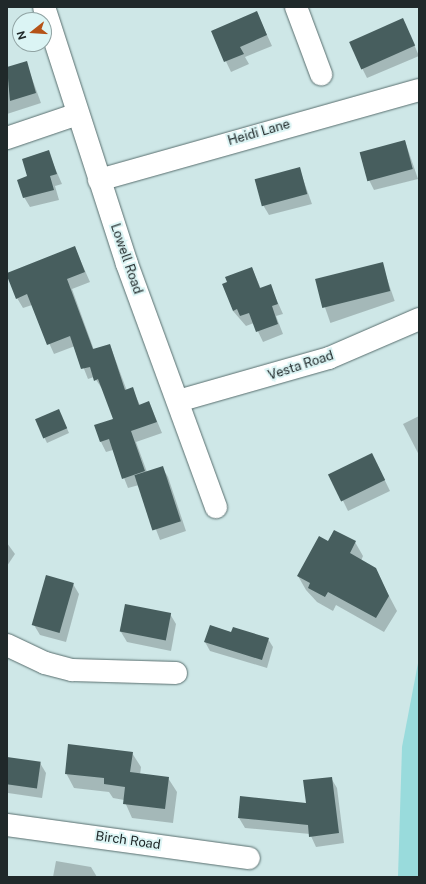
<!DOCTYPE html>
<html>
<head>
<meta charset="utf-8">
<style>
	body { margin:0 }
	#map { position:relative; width:426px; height:884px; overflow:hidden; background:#cee7e7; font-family:"Public Sans",sans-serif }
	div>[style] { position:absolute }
	.green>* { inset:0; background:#99dbdc }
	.shadow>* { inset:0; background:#0003; transform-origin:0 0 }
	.building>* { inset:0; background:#475e5e; transform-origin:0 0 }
	.roads { filter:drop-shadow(0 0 1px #586e6e) drop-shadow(0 0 1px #586e6e) }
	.minor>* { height:22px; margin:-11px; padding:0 11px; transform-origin:11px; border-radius:11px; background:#fff }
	span { translate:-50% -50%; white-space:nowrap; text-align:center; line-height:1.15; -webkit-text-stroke:4px #dbf4f4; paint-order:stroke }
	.street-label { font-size:13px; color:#20292a }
	.frame { position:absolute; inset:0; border:8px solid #20292a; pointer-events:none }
	.north { position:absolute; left:12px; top:12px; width:40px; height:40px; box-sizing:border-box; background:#dbf4f4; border:1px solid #90a3a3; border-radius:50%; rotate:253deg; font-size:11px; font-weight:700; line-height:16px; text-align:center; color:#20292a }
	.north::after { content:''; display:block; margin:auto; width:14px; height:18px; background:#b55318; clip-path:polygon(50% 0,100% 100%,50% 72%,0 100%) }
</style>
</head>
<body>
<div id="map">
	<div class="green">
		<i style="clip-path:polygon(419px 658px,419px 877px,398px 877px,402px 747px)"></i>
	</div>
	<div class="shadow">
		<i style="clip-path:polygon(257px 13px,272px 46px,245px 57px,249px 64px,231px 72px,212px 32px)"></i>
		<i style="clip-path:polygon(403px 19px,419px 56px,367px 78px,362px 68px)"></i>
		<i style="clip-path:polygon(26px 62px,41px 103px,7px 114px,7px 68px)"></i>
		<i style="clip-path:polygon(405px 141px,418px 179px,374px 190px,369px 180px)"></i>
		<i style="clip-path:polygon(48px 152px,62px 184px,55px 186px,59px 200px,30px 207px,24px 197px,28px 177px)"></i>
		<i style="clip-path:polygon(299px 168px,312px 204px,269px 215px,263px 205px)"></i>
		<i style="clip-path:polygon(75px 248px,90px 282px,72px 289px,94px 350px,110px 345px,127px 391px,132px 389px,140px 405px,149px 402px,162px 433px,136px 442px,147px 472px,162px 467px,168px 477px,186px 531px,160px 540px,139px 485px,128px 488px,113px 450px,106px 452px,101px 442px,95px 426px,114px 419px,103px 390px,94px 377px,88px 379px,75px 346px,54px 354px,32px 305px,23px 308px,17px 298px)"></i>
		<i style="left:382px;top:264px;width:39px;height:68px;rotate:71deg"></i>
		<i style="clip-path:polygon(252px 268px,261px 289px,270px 285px,283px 314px,276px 316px,283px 334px,263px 342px,254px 323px,246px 326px,233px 311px)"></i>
		<i style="clip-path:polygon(61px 415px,69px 433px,47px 443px,36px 420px)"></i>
		<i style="clip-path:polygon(419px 416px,419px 455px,403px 424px)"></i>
		<i style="clip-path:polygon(377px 464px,390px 491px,348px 511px,330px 474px)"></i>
		<i style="clip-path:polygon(329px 542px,355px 542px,363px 556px,361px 561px,375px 569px,397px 611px,384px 632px,336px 605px,333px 611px,317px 602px,306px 590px,298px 576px)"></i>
		<i style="clip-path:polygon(7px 543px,15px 554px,7px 566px)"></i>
		<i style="clip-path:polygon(73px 584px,79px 594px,66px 642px,40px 635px,34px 625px)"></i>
		<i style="clip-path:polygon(126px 606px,170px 614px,176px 624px,171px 651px,127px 642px,121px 632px)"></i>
		<i style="clip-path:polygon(232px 634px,268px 639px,273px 647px,267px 668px,210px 651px,205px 642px)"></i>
		<i style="clip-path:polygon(132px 753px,141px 767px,140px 775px,168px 778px,177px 792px,173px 823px,132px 818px,124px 800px,113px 798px,109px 792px,74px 788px,66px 773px)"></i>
		<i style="clip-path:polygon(7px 758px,40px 763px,46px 773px,42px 798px,8px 793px)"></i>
		<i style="clip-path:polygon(331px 778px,337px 788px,344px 843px,316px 847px,310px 834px,245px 828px,239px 818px,307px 804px)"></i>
		<i style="clip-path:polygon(56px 861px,91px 867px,97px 877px,53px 877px)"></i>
	</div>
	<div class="building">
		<i style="clip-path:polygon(257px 11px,267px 35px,240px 47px,244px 54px,224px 62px,211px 31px)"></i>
		<i style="left:403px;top:18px;width:30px;height:59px;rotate:66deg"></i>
		<i style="clip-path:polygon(27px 61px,36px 93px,10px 101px,7px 67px)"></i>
		<i style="left:405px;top:140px;width:30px;height:47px;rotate:75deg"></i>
		<i style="clip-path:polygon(49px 150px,57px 174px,50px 176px,54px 190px,23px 198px,17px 180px,27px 176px,22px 159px)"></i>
		<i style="left:300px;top:167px;width:28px;height:47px;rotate:75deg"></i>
		<i style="clip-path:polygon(75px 246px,85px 272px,67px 279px,93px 349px,110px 344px,125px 390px,133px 387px,139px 405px,149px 401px,157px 422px,131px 431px,145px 471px,122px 479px,109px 439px,100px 442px,94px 425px,113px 419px,98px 379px,94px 381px,90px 367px,81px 369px,70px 336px,47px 345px,27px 294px,16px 299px,7px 276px,7px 273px)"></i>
		<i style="left:383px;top:262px;width:30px;height:70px;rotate:76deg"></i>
		<i style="clip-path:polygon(252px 267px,260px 288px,271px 284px,278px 304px,272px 306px,278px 324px,256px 332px,249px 313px,240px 316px,237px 309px,233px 311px,222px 284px,227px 282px,225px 277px)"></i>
		<i style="left:59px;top:409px;width:21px;height:26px;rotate:67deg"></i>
		<i style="left:372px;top:453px;width:30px;height:49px;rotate:64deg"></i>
		<i style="left:163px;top:466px;width:58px;height:30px;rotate:72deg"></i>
		<i style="clip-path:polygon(334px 530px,356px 541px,350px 553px,376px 568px,389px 596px,376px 618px,328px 592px,325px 597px,308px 588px,310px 583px,297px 576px,319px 536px,328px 541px)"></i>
		<i style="left:46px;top:575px;width:29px;height:52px;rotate:16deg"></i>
		<i style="left:125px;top:604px;width:47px;height:28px;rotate:11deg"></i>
		<i style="clip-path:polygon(210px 625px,231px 632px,233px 627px,269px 638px,262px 660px,204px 642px)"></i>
		<i style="clip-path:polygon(68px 744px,133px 752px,130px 772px,169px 777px,165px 809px,123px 804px,125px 787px,104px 784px,104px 778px,65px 774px)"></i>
		<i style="left:7px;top:757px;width:34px;height:27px;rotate:8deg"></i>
		<i style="clip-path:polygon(332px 777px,339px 833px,309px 837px,308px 825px,238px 818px,240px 796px,306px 803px,303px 780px)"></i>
	</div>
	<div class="roads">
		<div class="minor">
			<i style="left:44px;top:7px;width:270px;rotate:72.1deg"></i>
			<i style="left:127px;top:264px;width:259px;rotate:69.9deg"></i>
			<i style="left:296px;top:7px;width:72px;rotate:69.5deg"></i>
			<i style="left:7px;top:138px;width:75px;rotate:-18.7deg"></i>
			<i style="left:99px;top:180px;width:332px;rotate:-15.7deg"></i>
			<i style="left:178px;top:401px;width:157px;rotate:-15.9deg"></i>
			<i style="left:329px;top:358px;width:98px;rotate:-23.4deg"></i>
			<i style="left:7px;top:645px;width:42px;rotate:25.3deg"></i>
			<i style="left:45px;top:663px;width:28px;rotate:15deg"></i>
			<i style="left:72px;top:670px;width:104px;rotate:1.7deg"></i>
			<i style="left:7px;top:825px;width:244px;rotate:7.8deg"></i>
		</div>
	</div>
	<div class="street-label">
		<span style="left:259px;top:133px;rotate:-16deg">Heidi Lane</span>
		<span style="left:126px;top:259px;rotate:71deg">Lowell Road</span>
		<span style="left:301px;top:366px;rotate:-18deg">Vesta Road</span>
		<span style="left:128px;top:841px;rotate:8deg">Birch Road</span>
	</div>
	<div class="frame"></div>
	<div class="north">N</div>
</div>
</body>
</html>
